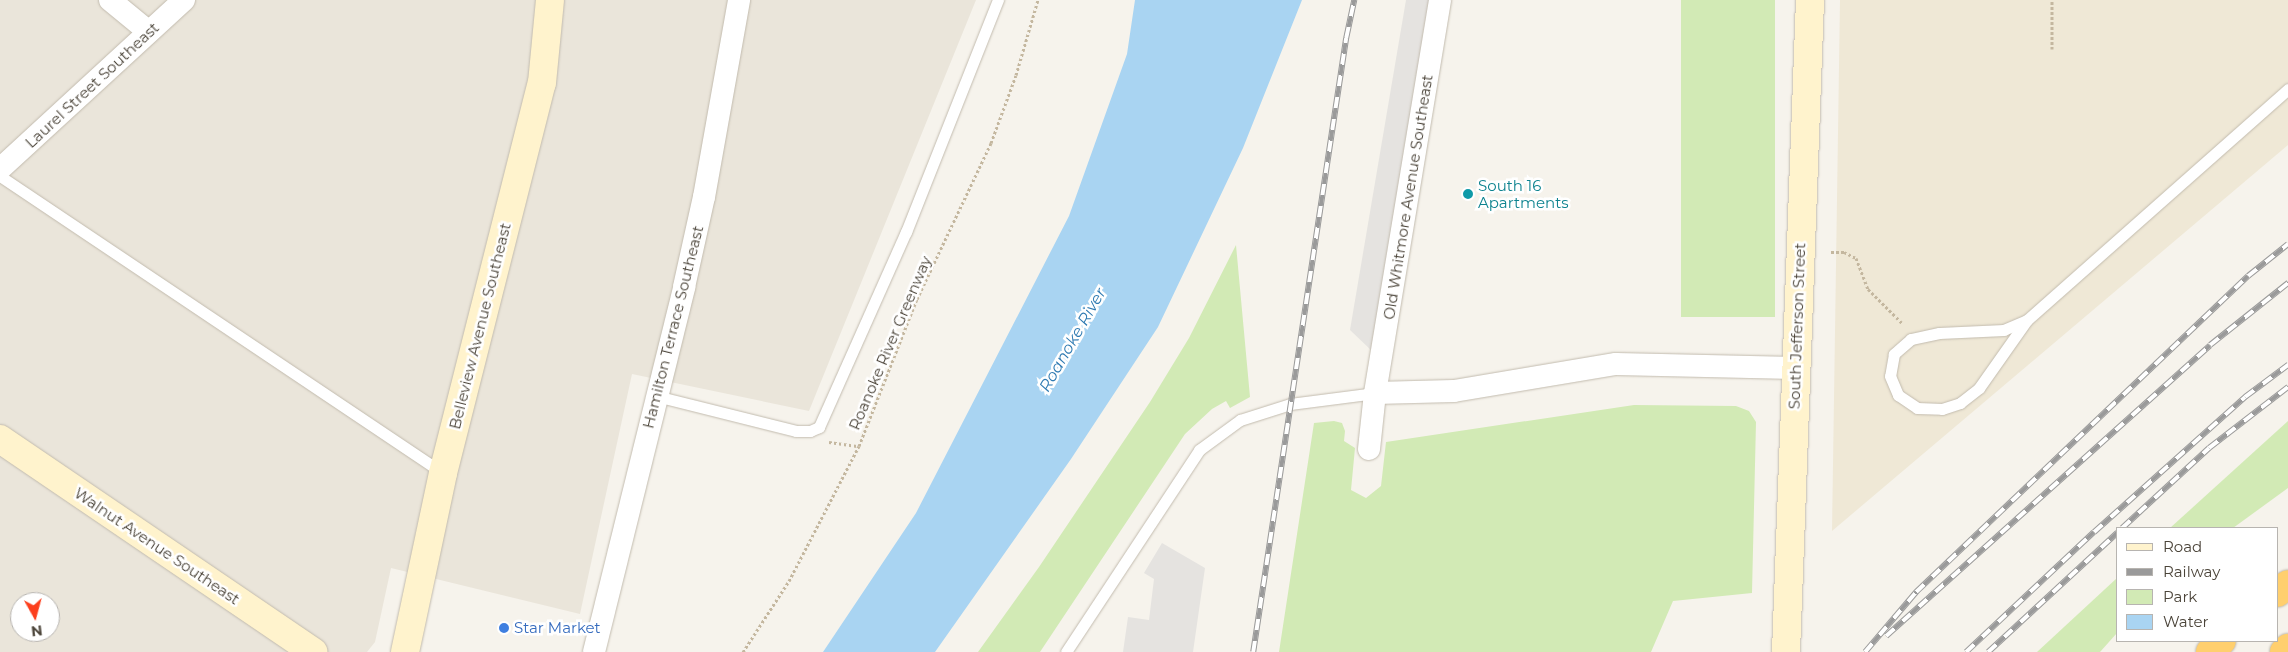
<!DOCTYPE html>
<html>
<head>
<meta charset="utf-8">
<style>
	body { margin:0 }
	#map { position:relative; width:2288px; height:652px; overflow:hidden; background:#f6f3ec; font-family:Montserrat,sans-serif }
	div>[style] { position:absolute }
	.residential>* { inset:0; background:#eae5da }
	.education>* { inset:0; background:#efe8d6 }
	.green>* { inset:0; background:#d2eab5; transform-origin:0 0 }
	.parking>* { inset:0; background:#e5e3e0 }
	.water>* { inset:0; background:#a9d4f2 }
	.path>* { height:3px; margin-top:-1.5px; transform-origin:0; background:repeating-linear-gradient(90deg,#c4b79f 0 2.5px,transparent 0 5px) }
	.roads { filter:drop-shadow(0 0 1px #c2bbae) drop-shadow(0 0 1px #c2bbae) }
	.lane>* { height:11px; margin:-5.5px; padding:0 5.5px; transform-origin:5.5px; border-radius:5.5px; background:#fff }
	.street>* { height:22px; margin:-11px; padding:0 11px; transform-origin:11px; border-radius:11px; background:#fff }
	.secondary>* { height:28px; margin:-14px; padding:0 14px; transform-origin:14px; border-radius:14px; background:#fff3cd }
	.highway>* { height:28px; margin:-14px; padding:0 14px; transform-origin:14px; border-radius:14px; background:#ffcf6e }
	.rail>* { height:5.5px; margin-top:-2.75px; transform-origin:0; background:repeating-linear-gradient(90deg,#fff 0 11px,#9a9a9a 0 22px); box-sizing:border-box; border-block:1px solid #9a9a9a }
	.dots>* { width:14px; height:14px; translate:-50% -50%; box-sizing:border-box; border:2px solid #fff; border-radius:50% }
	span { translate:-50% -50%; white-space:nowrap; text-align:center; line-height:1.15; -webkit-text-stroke:5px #fff; paint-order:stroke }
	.street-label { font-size:15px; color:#4b4439 }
	.culture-label { font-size:15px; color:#0d838f }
	.left { translate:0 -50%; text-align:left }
	.shop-label { font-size:15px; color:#366cbe }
	.water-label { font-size:16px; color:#2e7ab2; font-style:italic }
	.legend { position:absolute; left:2116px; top:527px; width:162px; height:115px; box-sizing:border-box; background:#fff; border:1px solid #b7b4b0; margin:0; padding:6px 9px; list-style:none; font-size:15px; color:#4b4439 }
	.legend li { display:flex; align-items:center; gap:10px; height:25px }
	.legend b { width:25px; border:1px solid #b7b4b0 }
	.north { position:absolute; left:10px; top:592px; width:50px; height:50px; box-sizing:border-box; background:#fff; border:1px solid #b7b4b0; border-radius:50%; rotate:173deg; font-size:14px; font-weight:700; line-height:20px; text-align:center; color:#4b4439 }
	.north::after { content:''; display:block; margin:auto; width:18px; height:22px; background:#fc3f1d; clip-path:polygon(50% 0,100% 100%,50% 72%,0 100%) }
</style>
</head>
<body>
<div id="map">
	<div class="residential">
		<i style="clip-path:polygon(evenodd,0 0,976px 0,809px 411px,632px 374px,580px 614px,391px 568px,375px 642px,367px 652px,0 652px,0 0,20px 602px,50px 602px,50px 632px,20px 632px,20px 602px)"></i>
	</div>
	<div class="education">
		<i style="clip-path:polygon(1840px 0,2288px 0,2288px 145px,1832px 531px)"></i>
	</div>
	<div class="green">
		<i style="left:1681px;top:0;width:94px;height:317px"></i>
		<i style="clip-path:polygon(1236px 245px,1250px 397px,1230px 408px,1226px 401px,1212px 409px,1185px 434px,1040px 652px,978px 652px,1039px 567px,1150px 402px,1189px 338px)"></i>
		<i style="clip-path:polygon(1634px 405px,1736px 406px,1749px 411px,1756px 422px,1752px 593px,1673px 601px,1651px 652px,1279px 652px,1314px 423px,1334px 421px,1342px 423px,1345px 431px,1344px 441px,1355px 448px,1351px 490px,1366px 498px,1381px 486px,1386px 442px)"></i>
		<i style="clip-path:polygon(2288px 421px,2288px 488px,2233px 528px,2170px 528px)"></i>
		<i style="clip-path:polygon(2117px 578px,2117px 633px,2100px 652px,2037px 652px)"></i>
	</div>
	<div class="parking">
		<i style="clip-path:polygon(1406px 0,1430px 0,1373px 352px,1350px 330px)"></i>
		<i style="clip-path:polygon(1162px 543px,1205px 568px,1193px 652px,1123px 652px,1128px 617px,1149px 620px,1154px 579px,1144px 573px)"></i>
	</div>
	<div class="water">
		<i style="clip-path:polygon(1135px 0,1302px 0,1243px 148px,1158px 327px,1071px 459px,935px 652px,823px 652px,916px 513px,1069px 216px,1127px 54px)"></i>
	</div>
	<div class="path">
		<i style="left:2052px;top:49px;width:49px;rotate:-90deg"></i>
		<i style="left:1831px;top:252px;width:13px"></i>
		<i style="left:1844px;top:252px;width:13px;rotate:27deg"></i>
		<i style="left:1856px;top:258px;width:33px;rotate:69deg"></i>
		<i style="left:1868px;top:289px;width:49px;rotate:45deg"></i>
		<i style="left:829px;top:442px;width:30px;rotate:8deg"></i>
		<i style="left:743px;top:652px;width:85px;rotate:-57.1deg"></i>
		<i style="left:789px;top:581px;width:152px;rotate:-62.6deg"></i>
		<i style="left:859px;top:446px;width:158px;rotate:-68.5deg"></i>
		<i style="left:917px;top:299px;width:173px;rotate:-64.6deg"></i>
		<i style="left:991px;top:143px;width:72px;rotate:-69.8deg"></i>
		<i style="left:1016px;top:75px;width:78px;rotate:-73.7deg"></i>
	</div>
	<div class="roads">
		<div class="lane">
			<i style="left:0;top:176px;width:533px;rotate:33.84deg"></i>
			<i style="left:2027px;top:320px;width:25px;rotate:157deg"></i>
			<i style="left:2004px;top:330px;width:65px;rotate:177.4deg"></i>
			<i style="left:1939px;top:333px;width:29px;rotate:168deg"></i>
			<i style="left:1911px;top:339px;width:23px;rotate:139deg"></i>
			<i style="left:1894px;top:354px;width:22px;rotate:100deg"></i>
			<i style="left:1890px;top:376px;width:21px;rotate:67deg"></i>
			<i style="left:1898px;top:395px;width:23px;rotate:34deg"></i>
			<i style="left:1917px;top:408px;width:25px;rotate:2deg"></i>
			<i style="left:1942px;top:409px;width:19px;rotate:-18deg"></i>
			<i style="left:1960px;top:403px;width:24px;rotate:-38deg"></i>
			<i style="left:1979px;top:388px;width:83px;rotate:-54.8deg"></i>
			<i style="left:2027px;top:320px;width:349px;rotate:-41.5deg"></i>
			<i style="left:656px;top:396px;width:144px;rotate:14deg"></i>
			<i style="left:796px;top:431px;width:14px"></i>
			<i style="left:810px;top:431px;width:10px;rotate:-24deg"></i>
			<i style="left:819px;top:427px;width:214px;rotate:-66deg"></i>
			<i style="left:906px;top:232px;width:250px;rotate:-68.4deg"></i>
			<i style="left:1066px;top:652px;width:242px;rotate:-56.6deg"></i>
			<i style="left:1199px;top:450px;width:51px;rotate:-36.2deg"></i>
			<i style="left:1240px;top:420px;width:52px;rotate:-17.7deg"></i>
			<i style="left:1290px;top:404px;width:86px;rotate:-7.4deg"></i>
		</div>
		<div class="street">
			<i style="left:110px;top:0;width:50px;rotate:39.4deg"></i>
			<i style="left:0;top:169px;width:250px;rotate:-42.6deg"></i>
			<i style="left:1375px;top:393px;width:79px;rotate:-1.5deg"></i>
			<i style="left:1454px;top:391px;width:164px;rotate:-9.5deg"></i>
			<i style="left:1616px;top:364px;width:179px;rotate:1.3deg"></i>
			<i style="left:1369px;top:449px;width:56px;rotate:-83.9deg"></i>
			<i style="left:1375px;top:393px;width:398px;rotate:-80.6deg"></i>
			<i style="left:594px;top:652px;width:376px;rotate:-76.1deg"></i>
			<i style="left:684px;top:287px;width:92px;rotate:-77.5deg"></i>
			<i style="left:704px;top:197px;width:200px;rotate:-79.9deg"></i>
		</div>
		<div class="secondary">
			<i style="left:0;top:439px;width:379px;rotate:34.2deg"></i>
			<i style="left:405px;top:652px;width:183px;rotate:-78deg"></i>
			<i style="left:443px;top:473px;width:402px;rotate:-75.8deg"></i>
			<i style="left:542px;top:83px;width:83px;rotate:-84.5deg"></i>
			<i style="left:1786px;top:652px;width:652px;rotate:-87.89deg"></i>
		</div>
		<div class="highway">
			<i style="left:2277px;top:593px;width:14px;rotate:-39deg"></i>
			<i style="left:2210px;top:652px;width:16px;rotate:-43deg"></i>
			<i style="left:2284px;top:652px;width:6px;rotate:-45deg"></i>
		</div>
	</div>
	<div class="rail">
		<i style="left:2122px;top:528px;width:118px;rotate:-42.6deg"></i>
		<i style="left:2209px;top:448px;width:100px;rotate:-37.7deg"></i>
		<i style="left:1886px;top:636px;width:435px;rotate:-41.9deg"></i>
		<i style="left:2210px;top:345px;width:100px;rotate:-38.5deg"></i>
		<i style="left:1253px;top:652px;width:621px;rotate:-81.39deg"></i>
		<i style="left:1346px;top:38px;width:39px;rotate:-78deg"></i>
		<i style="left:1865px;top:652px;width:79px;rotate:-49.6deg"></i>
		<i style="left:1916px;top:592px;width:458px;rotate:-43.6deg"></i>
		<i style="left:2248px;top:276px;width:51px;rotate:-38.7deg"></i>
		<i style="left:1966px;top:652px;width:175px;rotate:-43.2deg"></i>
		<i style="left:2094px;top:532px;width:203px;rotate:-41.8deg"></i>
		<i style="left:2245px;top:397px;width:54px;rotate:-36.7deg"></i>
		<i style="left:1988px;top:652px;width:176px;rotate:-42.7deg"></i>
	</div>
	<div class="dots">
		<i style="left:1468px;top:194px;background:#0f9aa8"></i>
		<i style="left:504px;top:628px;background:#3f7fe0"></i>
	</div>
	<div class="street-label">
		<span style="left:92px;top:85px;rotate:-43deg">Laurel Street Southeast</span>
		<span style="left:1408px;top:197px;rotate:-81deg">Old Whitmore Avenue Southeast</span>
		<span style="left:480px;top:326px;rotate:-76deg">Belleview Avenue Southeast</span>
		<span style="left:1797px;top:326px;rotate:-88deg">South Jefferson Street</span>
		<span style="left:673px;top:327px;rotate:-76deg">Hamilton Terrace Southeast</span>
		<span style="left:890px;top:343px;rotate:-67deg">Roanoke River Greenway</span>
		<span style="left:157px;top:546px;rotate:34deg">Walnut Avenue Southeast</span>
	</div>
	<div class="culture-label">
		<span class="left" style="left:1478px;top:194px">South 16<br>Apartments</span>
	</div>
	<div class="shop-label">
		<span class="left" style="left:514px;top:628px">Star Market</span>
	</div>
	<div class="water-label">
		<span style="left:1073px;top:340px;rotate:-60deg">Roanoke River</span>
	</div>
	<ul class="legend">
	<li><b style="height:6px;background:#fff3cd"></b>Road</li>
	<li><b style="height:6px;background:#9a9a9a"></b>Railway</li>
	<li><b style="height:14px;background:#d2eab5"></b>Park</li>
	<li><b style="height:14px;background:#a9d4f2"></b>Water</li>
	</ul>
	<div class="north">N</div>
</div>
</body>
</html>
